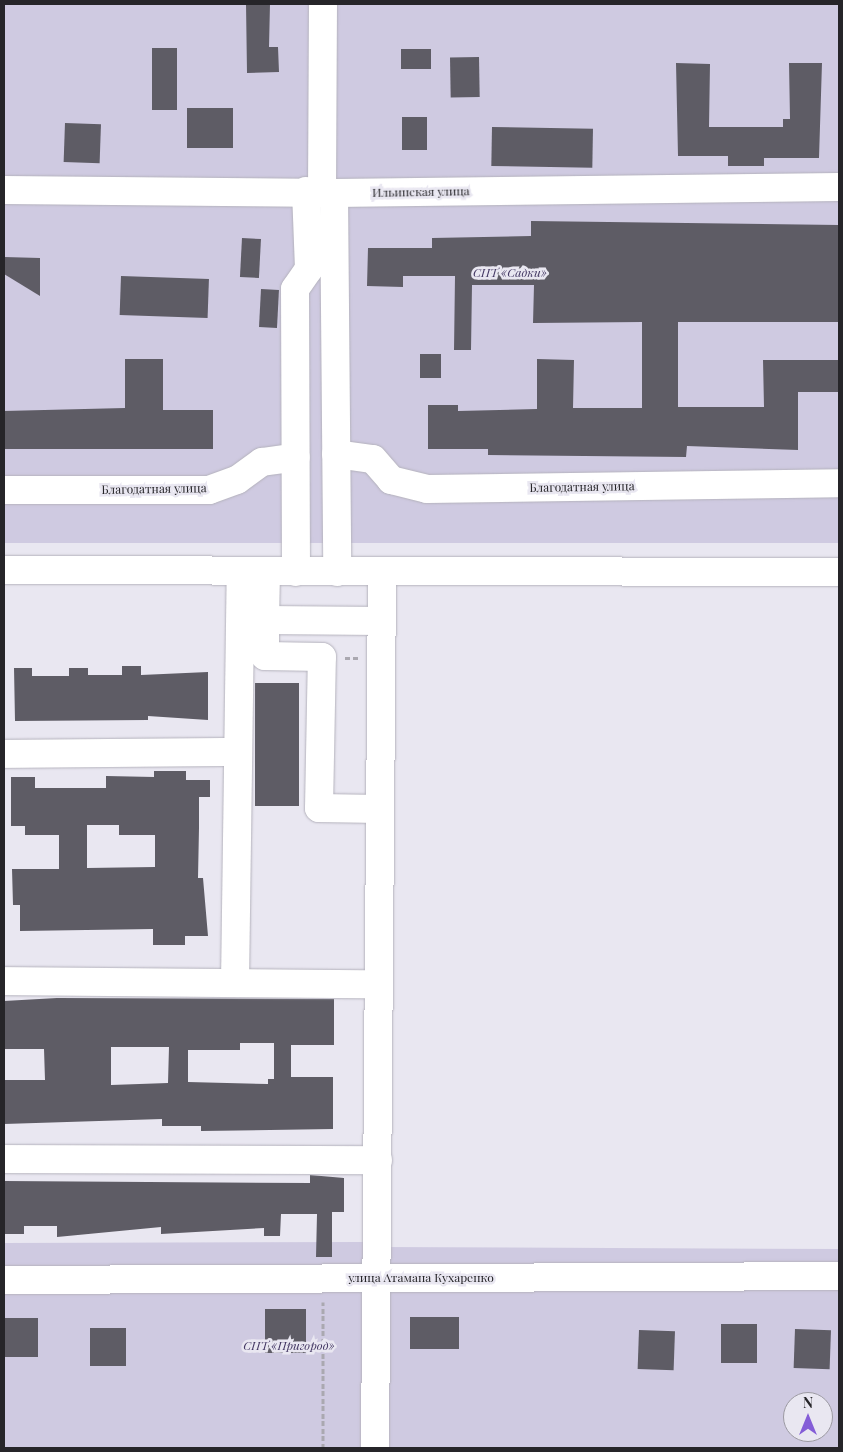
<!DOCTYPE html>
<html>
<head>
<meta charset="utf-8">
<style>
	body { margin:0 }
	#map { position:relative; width:843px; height:1452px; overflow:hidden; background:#e9e7f1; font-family:"Playfair Display",serif }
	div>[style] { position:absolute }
	.green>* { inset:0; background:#cfcae1; transform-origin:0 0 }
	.building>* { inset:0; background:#5e5c65; transform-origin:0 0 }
	.path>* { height:3px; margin-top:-1.5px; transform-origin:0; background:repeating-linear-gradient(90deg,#aaa8b0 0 5px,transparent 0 7.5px) }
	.roads { filter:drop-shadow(0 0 1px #b4b2bc) drop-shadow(0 0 1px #b4b2bc) }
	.minor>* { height:28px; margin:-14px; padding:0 14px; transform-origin:14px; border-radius:14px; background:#fff }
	span { translate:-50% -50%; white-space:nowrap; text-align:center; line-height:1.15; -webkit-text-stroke:5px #e9e7f1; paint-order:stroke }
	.street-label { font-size:12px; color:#262529 }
	.park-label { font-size:12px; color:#433763; font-style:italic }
	.frame { position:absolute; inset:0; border:5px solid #262529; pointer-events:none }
	.north { position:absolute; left:783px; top:1392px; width:50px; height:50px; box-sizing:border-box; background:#e9e7f1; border:1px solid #9b99a1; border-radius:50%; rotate:0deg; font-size:14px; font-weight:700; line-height:20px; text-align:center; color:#262529 }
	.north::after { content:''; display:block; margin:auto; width:18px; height:22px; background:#845dd7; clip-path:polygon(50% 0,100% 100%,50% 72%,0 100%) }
</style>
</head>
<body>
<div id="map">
	<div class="green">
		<i style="left:4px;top:4px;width:835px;height:539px"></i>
		<i style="clip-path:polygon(evenodd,364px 1242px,377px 1247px,839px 1249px,839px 1448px,4px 1448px,4px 1243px,364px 1242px,793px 1402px,823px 1402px,823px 1432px,793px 1432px,793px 1402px)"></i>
	</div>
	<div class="building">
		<i style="clip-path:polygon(246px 4px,270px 4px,269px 47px,278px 47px,279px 72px,247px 73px)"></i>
		<i style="left:152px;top:48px;width:25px;height:62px"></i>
		<i style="left:431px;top:49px;width:20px;height:30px;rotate:90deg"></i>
		<i style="left:479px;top:57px;width:40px;height:29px;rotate:89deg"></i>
		<i style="clip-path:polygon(676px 63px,710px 64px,709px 127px,783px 127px,783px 119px,790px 119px,789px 63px,822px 63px,819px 158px,764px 158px,764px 166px,728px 166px,728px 156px,678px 156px)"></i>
		<i style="left:233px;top:108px;width:40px;height:46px;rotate:90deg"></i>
		<i style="left:402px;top:117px;width:25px;height:33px"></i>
		<i style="left:65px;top:123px;width:36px;height:39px;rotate:2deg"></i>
		<i style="left:492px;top:127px;width:101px;height:39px;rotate:1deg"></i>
		<i style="clip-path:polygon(531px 221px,839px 225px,839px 322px,678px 322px,678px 407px,764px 407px,763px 360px,839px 360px,839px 392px,798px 392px,798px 450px,687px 446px,686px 457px,488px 455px,488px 449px,428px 449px,428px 405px,458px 405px,458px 411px,537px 409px,537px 359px,574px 360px,573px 408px,642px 408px,642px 322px,533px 323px,534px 285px,472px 285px,471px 350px,454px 350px,455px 276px,403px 276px,403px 287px,367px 286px,368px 248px,432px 248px,432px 238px,531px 236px)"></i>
		<i style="left:242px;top:238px;width:19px;height:39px;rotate:3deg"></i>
		<i style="clip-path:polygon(4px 257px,40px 258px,40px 296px,4px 274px)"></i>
		<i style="left:121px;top:276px;width:88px;height:39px;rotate:2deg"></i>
		<i style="left:261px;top:289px;width:18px;height:38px;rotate:3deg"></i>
		<i style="left:420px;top:354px;width:21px;height:24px"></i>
		<i style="clip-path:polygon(125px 359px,163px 359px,163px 410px,213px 410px,213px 449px,4px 449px,4px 411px,125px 408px)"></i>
		<i style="clip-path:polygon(122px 666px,141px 666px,141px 675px,208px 672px,208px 720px,148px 716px,148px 720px,15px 721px,14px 668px,32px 668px,32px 676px,69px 676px,69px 668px,88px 668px,88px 675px,122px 675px)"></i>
		<i style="left:255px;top:683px;width:44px;height:123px"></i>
		<i style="clip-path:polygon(evenodd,154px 771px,186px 771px,186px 780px,210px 780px,210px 797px,199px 797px,199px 828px,198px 878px,203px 878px,208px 936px,185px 936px,185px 945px,153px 945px,153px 929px,20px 931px,20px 905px,13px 905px,12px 869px,59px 869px,59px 835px,25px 835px,25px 826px,11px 826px,11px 777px,35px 777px,35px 788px,106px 788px,106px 776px,154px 777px,154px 771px,87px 825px,119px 825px,119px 835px,155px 835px,155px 867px,87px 868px,87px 825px)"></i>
		<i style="clip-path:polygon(evenodd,57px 998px,334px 999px,334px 1045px,291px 1045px,291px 1077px,333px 1077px,333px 1129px,201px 1131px,201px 1126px,162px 1126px,162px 1119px,4px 1124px,4px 1080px,45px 1080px,44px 1049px,4px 1049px,4px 1001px,57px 998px,240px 1043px,274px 1043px,274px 1079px,268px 1079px,268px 1084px,188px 1082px,188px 1050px,240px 1050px,240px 1043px,57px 998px,111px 1047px,169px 1047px,168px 1083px,111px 1085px,111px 1047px)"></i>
		<i style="clip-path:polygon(310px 1175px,344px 1178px,344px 1212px,332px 1212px,332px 1257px,316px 1257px,317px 1214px,281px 1214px,280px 1236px,264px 1236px,264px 1228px,161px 1234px,161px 1227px,57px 1237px,57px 1226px,24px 1226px,24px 1234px,4px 1234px,4px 1181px,310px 1183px)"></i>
		<i style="left:265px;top:1309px;width:41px;height:44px"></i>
		<i style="left:410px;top:1317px;width:49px;height:32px"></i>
		<i style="left:4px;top:1318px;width:34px;height:39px"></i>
		<i style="left:721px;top:1324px;width:36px;height:39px"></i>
		<i style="left:90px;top:1328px;width:36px;height:38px"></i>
		<i style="left:795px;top:1329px;width:36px;height:39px;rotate:2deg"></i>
		<i style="left:639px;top:1330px;width:36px;height:39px;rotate:2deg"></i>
	</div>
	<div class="path">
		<i style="left:345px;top:658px;width:13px"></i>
		<i style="left:323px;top:1448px;width:146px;rotate:-90deg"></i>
	</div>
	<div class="roads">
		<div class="minor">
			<i style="left:4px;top:190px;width:330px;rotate:0.5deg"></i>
			<i style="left:334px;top:193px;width:505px;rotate:-0.68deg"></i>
			<i style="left:322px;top:192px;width:188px;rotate:-89.7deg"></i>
			<i style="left:334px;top:193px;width:379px;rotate:89.5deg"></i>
			<i style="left:336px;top:454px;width:37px;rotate:8deg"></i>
			<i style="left:373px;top:459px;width:28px;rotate:49deg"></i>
			<i style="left:391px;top:480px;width:37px;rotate:14deg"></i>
			<i style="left:427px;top:489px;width:412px;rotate:-0.8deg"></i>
			<i style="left:4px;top:490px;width:205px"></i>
			<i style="left:209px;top:490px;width:30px;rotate:-20deg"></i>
			<i style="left:237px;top:480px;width:31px;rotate:-36deg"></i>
			<i style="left:262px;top:462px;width:34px;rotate:-8deg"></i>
			<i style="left:4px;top:570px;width:835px;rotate:0.14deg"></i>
			<i style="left:296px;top:572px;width:283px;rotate:-90.2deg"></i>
			<i style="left:295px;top:289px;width:24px;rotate:-55deg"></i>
			<i style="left:309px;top:269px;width:78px;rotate:-92.2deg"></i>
			<i style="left:265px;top:620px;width:48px;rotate:-88.8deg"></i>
			<i style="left:4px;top:754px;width:234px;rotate:-0.5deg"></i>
			<i style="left:380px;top:809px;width:61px;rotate:-179.1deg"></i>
			<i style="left:319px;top:808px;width:151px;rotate:-88.9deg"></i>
			<i style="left:322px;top:657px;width:57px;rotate:-179deg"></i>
			<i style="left:265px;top:656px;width:36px;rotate:-90deg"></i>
			<i style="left:265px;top:620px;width:116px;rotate:0.5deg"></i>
			<i style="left:4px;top:981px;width:375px;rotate:0.5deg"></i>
			<i style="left:235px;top:983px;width:411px;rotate:-89.2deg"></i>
			<i style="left:4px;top:1159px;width:374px;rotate:0.2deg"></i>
			<i style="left:4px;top:1280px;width:835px;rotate:-0.27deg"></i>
			<i style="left:375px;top:1448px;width:875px;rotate:-89.54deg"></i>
		</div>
	</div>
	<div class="street-label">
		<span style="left:421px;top:192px;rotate:-1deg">Ильинская улица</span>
		<span style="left:582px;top:487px;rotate:-1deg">Благодатная улица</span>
		<span style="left:154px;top:489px;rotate:-1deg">Благодатная улица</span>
		<span style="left:421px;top:1278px">улица Атамана Кухаренко</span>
	</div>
	<div class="park-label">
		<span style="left:510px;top:273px">СНТ «Садки»</span>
		<span style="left:289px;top:1346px">СНТ «Пригород»</span>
	</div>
	<div class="frame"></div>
	<div class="north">N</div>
</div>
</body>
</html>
